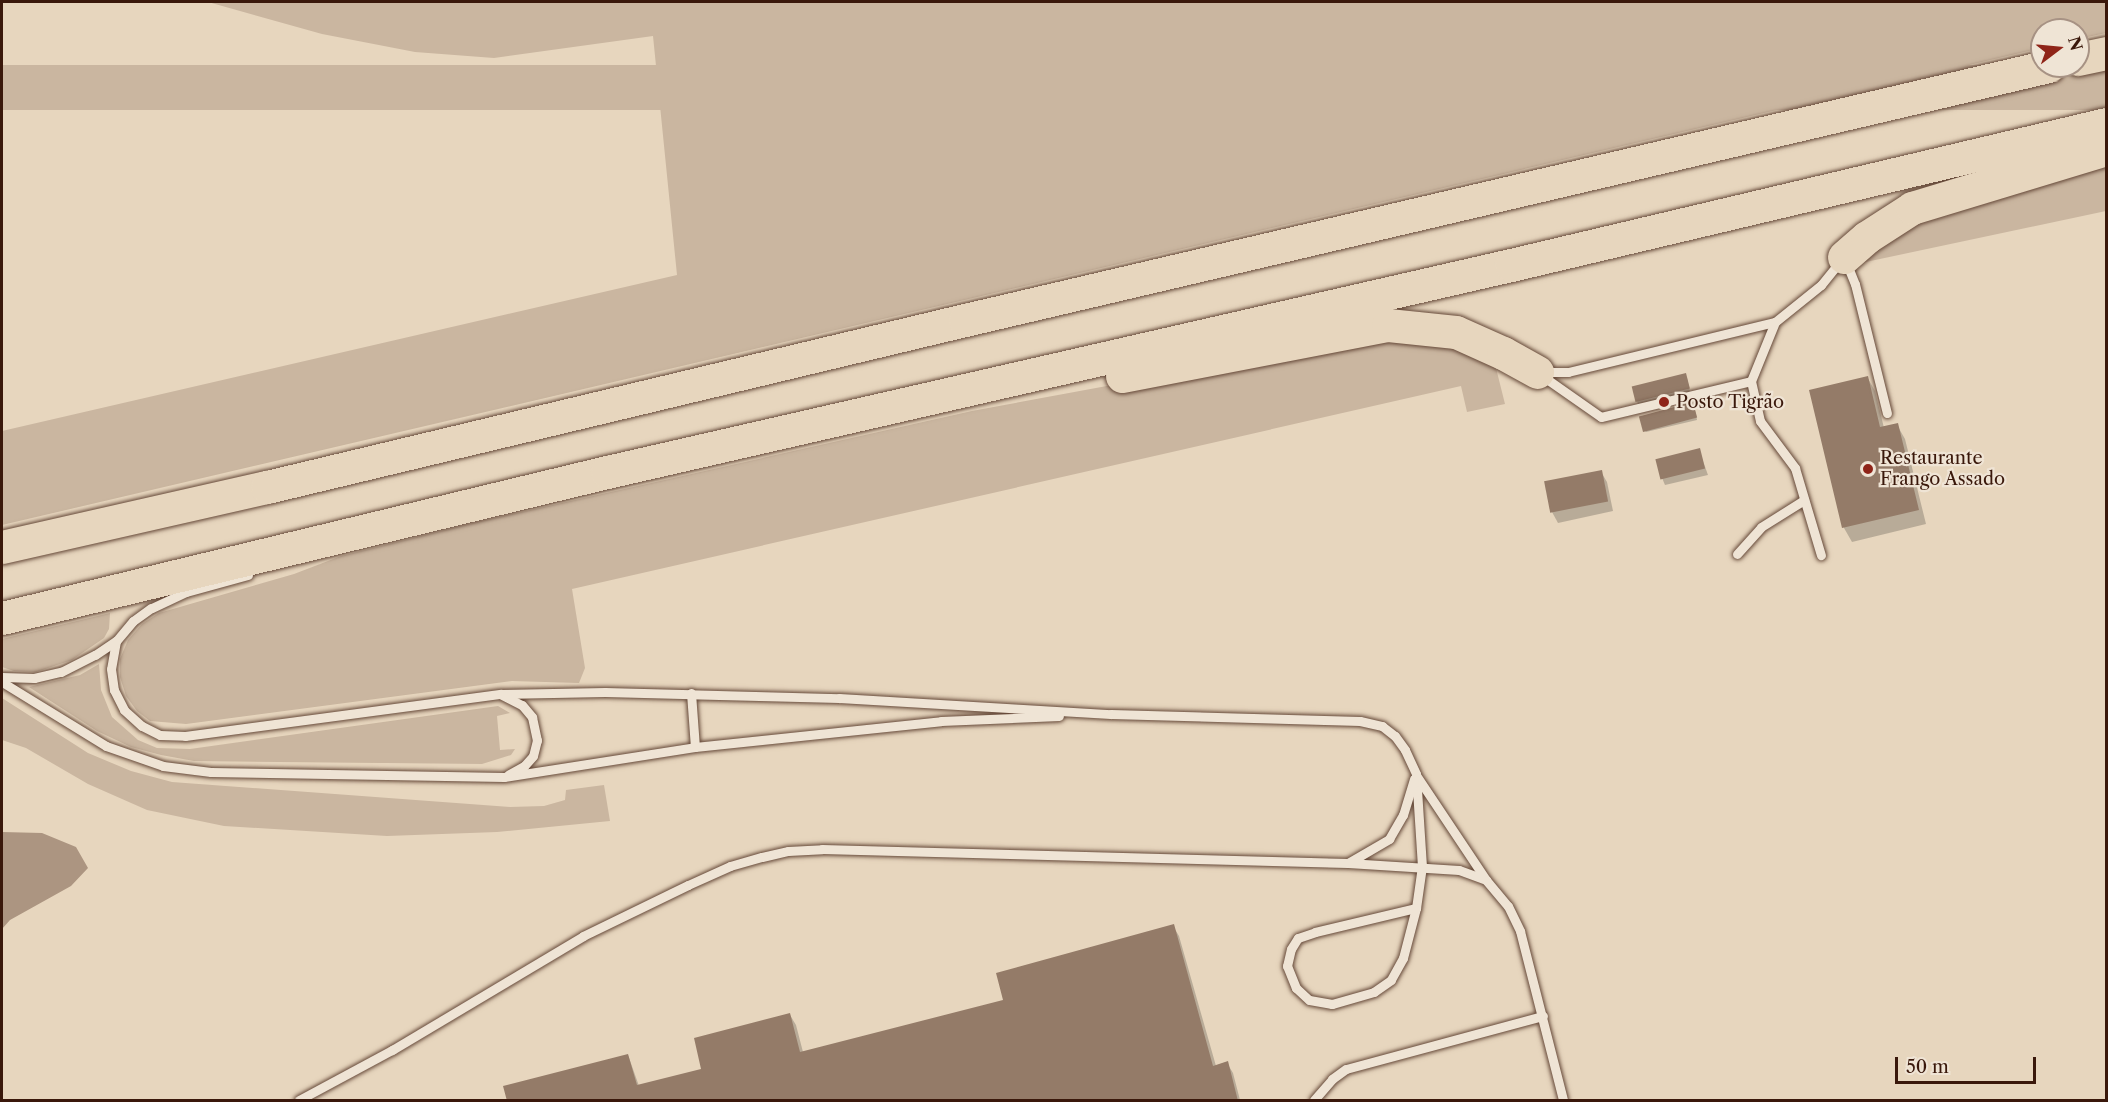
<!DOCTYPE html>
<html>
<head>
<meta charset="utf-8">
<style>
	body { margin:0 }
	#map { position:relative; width:2108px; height:1102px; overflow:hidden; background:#e7d6be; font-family:"Libre Caslon Text",serif }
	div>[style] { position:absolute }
	.green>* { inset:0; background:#cab6a0; transform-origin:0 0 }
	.water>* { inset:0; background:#ac9581 }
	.shadow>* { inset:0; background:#0003 }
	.building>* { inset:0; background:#947b68; transform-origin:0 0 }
	.roads { filter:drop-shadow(0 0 2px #654838) drop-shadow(0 0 2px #654838) }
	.service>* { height:9px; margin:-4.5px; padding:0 4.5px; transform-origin:4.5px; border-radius:4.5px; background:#efe4d5 }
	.motorway>* { height:33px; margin:-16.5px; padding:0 16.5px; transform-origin:16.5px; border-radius:16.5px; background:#e7d6be }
	.dots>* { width:16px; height:16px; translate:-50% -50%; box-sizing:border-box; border:3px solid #efe4d5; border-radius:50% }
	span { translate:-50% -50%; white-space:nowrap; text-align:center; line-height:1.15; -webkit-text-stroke:4.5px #efe4d5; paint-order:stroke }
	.poi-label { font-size:18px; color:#3a180b }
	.left { translate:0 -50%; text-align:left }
	.frame { position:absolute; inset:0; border:3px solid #3a180b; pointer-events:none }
	.north { position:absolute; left:2030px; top:18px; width:60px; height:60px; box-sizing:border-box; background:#efe4d5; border:2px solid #a79284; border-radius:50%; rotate:74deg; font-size:16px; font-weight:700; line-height:24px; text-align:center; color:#3a180b }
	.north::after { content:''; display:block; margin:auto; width:21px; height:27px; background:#8f2418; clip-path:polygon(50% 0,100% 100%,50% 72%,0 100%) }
	.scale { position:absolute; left:1895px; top:1057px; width:141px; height:27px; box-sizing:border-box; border:3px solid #3a180b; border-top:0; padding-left:8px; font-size:18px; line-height:21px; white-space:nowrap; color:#3a180b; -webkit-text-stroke:4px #efe4d5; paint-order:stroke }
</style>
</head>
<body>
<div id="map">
	<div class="green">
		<i style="clip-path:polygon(208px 2px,2106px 2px,2106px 33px,2078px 39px,2078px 30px,2042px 30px,2042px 48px,2px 525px,2px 431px,677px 275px,653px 36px,494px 58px,415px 52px,322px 34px)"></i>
		<i style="left:2106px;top:65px;width:45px;height:2161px;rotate:90deg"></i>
		<i style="clip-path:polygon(2106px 167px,2106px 211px,1861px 263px,1919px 215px)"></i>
		<i style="clip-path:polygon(1361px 339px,1431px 340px,1495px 364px,1505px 404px,1467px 412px,1461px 386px,572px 589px,585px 668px,579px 683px,512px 681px,186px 724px,150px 721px,137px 711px,126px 696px,120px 677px,120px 659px,128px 640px,142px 624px,159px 613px,294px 574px,341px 556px,477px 522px,972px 411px)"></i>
		<i style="clip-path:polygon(110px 613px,109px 629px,104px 638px,72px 660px,36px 672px,14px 671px,2px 667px,2px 639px)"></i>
		<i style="clip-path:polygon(99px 664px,101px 690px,112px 717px,138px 740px,157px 748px,190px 749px,498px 706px,510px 713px,497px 716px,500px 750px,515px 749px,511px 755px,482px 764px,194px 761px,161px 755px,131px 747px,97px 731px,29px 687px,80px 675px)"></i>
		<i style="clip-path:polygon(2px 698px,88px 753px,131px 771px,172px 782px,510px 807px,544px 806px,565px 800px,566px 790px,604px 785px,610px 821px,497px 832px,387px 836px,224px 826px,147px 810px,88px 784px,26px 748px,2px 740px)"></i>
	</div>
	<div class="water">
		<i style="clip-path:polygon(2px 832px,42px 833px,76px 847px,88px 868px,71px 886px,10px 920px,2px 929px)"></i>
	</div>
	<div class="shadow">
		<i style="clip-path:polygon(1867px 377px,1875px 391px,1884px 428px,1897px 425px,1905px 439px,1926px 524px,1852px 542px,1844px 528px,1811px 391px)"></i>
		<i style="clip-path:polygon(1687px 378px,1690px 392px,1638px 404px,1637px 401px)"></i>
		<i style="clip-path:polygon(1694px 406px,1697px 420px,1646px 432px,1644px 430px)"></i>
		<i style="clip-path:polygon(1699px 450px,1708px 475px,1665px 485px,1662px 478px)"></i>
		<i style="clip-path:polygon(1601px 472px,1607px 482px,1613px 511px,1558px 523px,1552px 512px)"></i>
		<i style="clip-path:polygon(1173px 926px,1179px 936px,1216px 1066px,1227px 1063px,1233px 1073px,1240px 1100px,507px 1100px,628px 1055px,639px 1086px,703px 1070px,790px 1015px,796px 1025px,803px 1052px,1005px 1001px)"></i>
	</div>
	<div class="building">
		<i style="left:1686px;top:373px;width:16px;height:56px;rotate:76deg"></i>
		<i style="clip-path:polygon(1868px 376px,1880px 427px,1898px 423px,1919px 510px,1842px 528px,1809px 390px)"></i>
		<i style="left:1693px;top:402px;width:16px;height:56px;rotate:75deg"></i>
		<i style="left:1700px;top:448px;width:21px;height:46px;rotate:76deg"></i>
		<i style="left:1602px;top:470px;width:32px;height:59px;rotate:79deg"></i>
		<i style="clip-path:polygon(1174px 924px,1213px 1066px,1228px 1061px,1238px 1101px,507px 1101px,503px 1086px,628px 1054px,637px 1085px,701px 1069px,694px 1038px,790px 1013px,800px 1052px,1003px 1000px,996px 973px)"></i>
	</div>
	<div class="roads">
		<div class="service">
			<i style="left:1775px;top:322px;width:64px;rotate:112.1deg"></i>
			<i style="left:1751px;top:381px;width:41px;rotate:77.3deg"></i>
			<i style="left:1760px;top:421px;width:59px;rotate:53.3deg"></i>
			<i style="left:1795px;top:468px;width:91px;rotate:73.4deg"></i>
			<i style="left:1543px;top:372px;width:25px"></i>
			<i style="left:1568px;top:372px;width:213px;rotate:-13.6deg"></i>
			<i style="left:1775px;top:322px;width:59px;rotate:-38.8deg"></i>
			<i style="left:1821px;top:285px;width:36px;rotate:-51deg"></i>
			<i style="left:1844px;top:257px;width:29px;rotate:68deg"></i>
			<i style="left:1855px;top:284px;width:133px;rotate:76.1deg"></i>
			<i style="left:1541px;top:375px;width:73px;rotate:35deg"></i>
			<i style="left:1601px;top:417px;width:154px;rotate:-13.5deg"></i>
			<i style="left:1737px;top:554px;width:36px;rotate:-48deg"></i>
			<i style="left:1761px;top:527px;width:51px;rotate:-32.1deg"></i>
			<i style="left:248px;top:575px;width:64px;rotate:164.7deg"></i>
			<i style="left:186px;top:592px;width:38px;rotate:155deg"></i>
			<i style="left:151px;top:608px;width:22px;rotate:144deg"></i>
			<i style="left:133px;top:621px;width:26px;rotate:130deg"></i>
			<i style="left:116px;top:641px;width:28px;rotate:100deg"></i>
			<i style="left:111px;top:669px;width:21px;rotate:82deg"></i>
			<i style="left:114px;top:690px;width:22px;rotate:63deg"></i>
			<i style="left:124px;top:710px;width:24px;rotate:42deg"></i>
			<i style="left:142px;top:726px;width:20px;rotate:27deg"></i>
			<i style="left:160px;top:735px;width:25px;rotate:2deg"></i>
			<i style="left:185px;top:736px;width:319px;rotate:-7.6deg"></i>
			<i style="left:501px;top:694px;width:104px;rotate:-1.1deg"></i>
			<i style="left:605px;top:692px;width:234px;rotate:1.5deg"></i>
			<i style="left:839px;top:698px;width:272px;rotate:3.4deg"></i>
			<i style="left:1111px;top:714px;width:249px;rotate:1.6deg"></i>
			<i style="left:1360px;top:721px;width:23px;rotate:13deg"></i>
			<i style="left:1382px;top:726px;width:16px;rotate:38deg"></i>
			<i style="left:1395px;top:736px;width:17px;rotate:54deg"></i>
			<i style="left:1405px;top:750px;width:26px;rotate:65deg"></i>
			<i style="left:1416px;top:774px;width:92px;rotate:86.3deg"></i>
			<i style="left:1422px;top:866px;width:42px;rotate:98.1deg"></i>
			<i style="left:1416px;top:908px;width:52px;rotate:104.6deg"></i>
			<i style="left:1403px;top:958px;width:25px;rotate:119deg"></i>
			<i style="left:1391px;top:980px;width:21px;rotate:145deg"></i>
			<i style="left:1374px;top:992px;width:44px;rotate:164.1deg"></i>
			<i style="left:1332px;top:1004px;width:23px;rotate:-170deg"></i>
			<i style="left:1309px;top:1000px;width:18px;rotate:-137deg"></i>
			<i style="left:1296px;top:988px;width:24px;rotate:-112deg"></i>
			<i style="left:1287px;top:966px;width:17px;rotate:-77deg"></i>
			<i style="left:1291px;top:949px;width:13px;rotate:-58deg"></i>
			<i style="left:1298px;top:938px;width:18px;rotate:-19deg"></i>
			<i style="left:1315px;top:932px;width:104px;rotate:-13.4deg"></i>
			<i style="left:2px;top:677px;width:32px;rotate:2deg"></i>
			<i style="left:34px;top:678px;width:28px;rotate:-13deg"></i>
			<i style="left:61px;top:672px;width:38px;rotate:-27deg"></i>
			<i style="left:95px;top:655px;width:25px;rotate:-34deg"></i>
			<i style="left:2px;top:682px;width:122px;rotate:31.6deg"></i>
			<i style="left:106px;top:746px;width:60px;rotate:19.3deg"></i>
			<i style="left:163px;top:766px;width:48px;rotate:7.1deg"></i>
			<i style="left:211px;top:772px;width:293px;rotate:1deg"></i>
			<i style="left:504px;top:777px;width:193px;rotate:-8.9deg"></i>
			<i style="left:695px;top:747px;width:247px;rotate:-6deg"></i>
			<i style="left:941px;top:721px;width:118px;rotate:-2.4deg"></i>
			<i style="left:691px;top:693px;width:54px;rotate:85.8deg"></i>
			<i style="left:502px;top:695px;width:22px;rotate:27deg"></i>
			<i style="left:522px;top:705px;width:16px;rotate:50deg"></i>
			<i style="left:532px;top:717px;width:24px;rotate:78deg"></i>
			<i style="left:537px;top:740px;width:16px;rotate:104deg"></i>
			<i style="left:533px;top:756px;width:13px;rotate:132deg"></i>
			<i style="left:524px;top:766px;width:18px;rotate:151deg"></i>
			<i style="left:1416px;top:775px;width:126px;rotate:56.3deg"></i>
			<i style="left:1348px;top:863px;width:48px;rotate:-30.3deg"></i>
			<i style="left:1389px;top:839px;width:28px;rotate:-60deg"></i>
			<i style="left:1403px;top:815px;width:38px;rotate:-73deg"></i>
			<i style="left:299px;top:1100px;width:106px;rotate:-28.3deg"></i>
			<i style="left:392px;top:1050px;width:222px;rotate:-30.8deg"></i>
			<i style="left:583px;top:936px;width:117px;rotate:-25.9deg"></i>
			<i style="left:688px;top:885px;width:46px;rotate:-24.3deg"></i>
			<i style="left:730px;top:866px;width:33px;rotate:-16deg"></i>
			<i style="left:762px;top:857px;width:27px;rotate:-13deg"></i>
			<i style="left:788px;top:851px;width:34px;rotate:-3deg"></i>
			<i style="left:822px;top:849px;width:526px;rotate:1.52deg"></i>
			<i style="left:1348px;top:863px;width:111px;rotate:3.6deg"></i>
			<i style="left:1459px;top:870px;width:29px;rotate:20deg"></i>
			<i style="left:1486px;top:880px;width:34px;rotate:50deg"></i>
			<i style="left:1508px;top:906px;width:28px;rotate:64deg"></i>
			<i style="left:1520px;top:931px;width:174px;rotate:75.7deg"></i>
			<i style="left:1314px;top:1100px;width:28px;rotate:-49deg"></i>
			<i style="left:1332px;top:1079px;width:17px;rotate:-36deg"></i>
			<i style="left:1346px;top:1069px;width:204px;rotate:-15.1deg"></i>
		</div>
		<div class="motorway">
			<i style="left:2078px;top:59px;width:29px;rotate:-12deg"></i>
			<i style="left:1844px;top:257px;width:30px;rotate:-41deg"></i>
			<i style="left:1867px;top:237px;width:54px;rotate:-32.8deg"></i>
			<i style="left:1912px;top:208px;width:203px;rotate:-16.9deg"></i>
			<i style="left:1122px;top:376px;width:271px;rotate:-10.9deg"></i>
			<i style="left:1388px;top:325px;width:68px;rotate:5.9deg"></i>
			<i style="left:1456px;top:332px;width:51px;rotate:24.1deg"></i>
			<i style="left:1503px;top:353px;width:39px;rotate:29deg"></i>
			<i style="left:2px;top:547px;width:272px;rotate:-12.8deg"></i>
			<i style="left:267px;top:487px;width:718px;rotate:-13.46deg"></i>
			<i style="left:965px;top:320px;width:1113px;rotate:-13.19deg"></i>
			<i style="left:2px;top:618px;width:622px;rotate:-13.57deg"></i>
			<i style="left:607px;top:472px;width:927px;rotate:-12.9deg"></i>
			<i style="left:1511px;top:265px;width:611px;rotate:-13.33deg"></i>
		</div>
	</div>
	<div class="dots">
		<i style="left:1664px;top:402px;background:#8f2418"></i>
		<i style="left:1868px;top:469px;background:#8f2418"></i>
	</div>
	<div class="poi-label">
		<span class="left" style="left:1676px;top:402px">Posto Tigrão</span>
		<span class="left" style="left:1880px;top:469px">Restaurante<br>Frango Assado</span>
	</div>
	<div class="frame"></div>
	<div class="north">N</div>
	<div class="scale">50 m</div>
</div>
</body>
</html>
